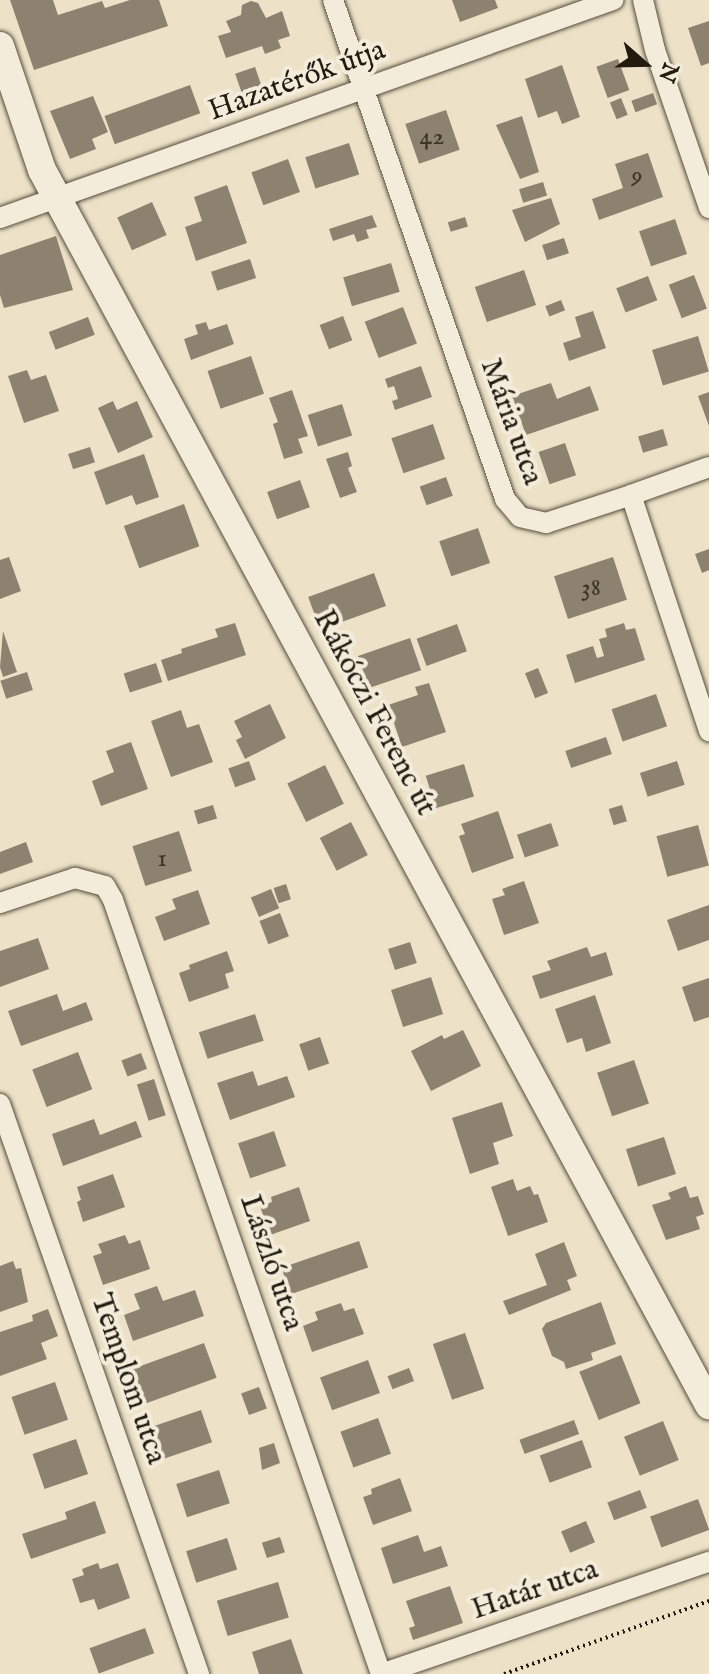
<!DOCTYPE html>
<html>
<head>
<meta charset="utf-8">
<style>
	body { margin:0 }
	#map { position:relative; width:709px; height:1674px; overflow:hidden; background:#ede2c7; font-family:"IM FELL English",serif }
	div>[style] { position:absolute }
	.building>* { inset:0; background:#8c826f; transform-origin:0 0 }
	.path>* { height:4px; margin-top:-2px; transform-origin:0; background:repeating-linear-gradient(90deg,#231b10 0 2px,transparent 0 6px) }
	.roads { filter:drop-shadow(0 0 2px #564d3e) drop-shadow(0 0 2px #564d3e) }
	.street>* { height:20px; margin:-10px; padding:0 10px; transform-origin:10px; border-radius:10px; background:#f3ecdb }
	.secondary>* { height:28px; margin:-14px; padding:0 14px; transform-origin:14px; border-radius:14px; background:#f3ecdb }
	span { translate:-50% -50%; white-space:nowrap; text-align:center; line-height:1.15; -webkit-text-stroke:8px #f3ecdb; paint-order:stroke }
	.number-label { font-size:26px; color:#3d3528 }
	.number-label span { -webkit-text-stroke-width:0 }
	.street-label { font-size:30px; color:#231b10 }
	.north { position:absolute; left:605px; top:24px; width:80px; height:80px; -webkit-text-stroke:6px #f3ecdb; paint-order:stroke; rotate:110deg; font-size:22px; font-weight:700; line-height:32px; text-align:center; color:#231b10 }
	.north::after { content:''; display:block; margin:auto; width:28px; height:36px; background:#231b10; clip-path:polygon(50% 0,100% 100%,50% 72%,0 100%) }
</style>
</head>
<body>
<div id="map">
	<div class="building">
		<i style="clip-path:polygon(10px 0,53px 0,58px 15px,102px 1px,105px 8px,130px 0,159px 0,168px 26px,34px 70px)"></i>
		<i style="clip-path:polygon(452px 0,495px 0,498px 8px,460px 22px)"></i>
		<i style="clip-path:polygon(251px 1px,258px 3px,266px 18px,282px 11px,290px 36px,278px 40px,281px 48px,265px 54px,262px 46px,226px 58px,218px 36px,231px 32px,226px 21px,241px 15px,242px 5px)"></i>
		<i style="clip-path:polygon(709px 21px,709px 63px,701px 66px,688px 28px)"></i>
		<i style="left:618px;top:59px;width:33px;height:23px;rotate:70deg"></i>
		<i style="clip-path:polygon(562px 65px,580px 117px,562px 124px,557px 111px,538px 118px,525px 79px)"></i>
		<i style="left:255px;top:67px;width:28px;height:21px;rotate:71deg"></i>
		<i style="left:190px;top:85px;width:30px;height:91px;rotate:70deg"></i>
		<i style="left:653px;top:93px;width:12px;height:23px;rotate:70deg"></i>
		<i style="clip-path:polygon(93px 96px,108px 132px,92px 139px,96px 149px,70px 159px,50px 111px)"></i>
		<i style="left:621px;top:98px;width:18px;height:12px;rotate:68deg"></i>
		<i style="left:446px;top:110px;width:42px;height:43px;rotate:71deg"></i>
		<i style="clip-path:polygon(522px 116px,539px 172px,520px 179px,496px 125px)"></i>
		<i style="left:349px;top:143px;width:33px;height:46px;rotate:72deg"></i>
		<i style="clip-path:polygon(648px 153px,663px 197px,599px 220px,592px 199px,623px 188px,615px 164px)"></i>
		<i style="left:288px;top:159px;width:35px;height:39px;rotate:70deg"></i>
		<i style="left:543px;top:182px;width:14px;height:25px;rotate:73deg"></i>
		<i style="clip-path:polygon(227px 185px,247px 243px,196px 261px,185px 227px,202px 221px,194px 197px)"></i>
		<i style="clip-path:polygon(551px 198px,560px 224px,525px 242px,512px 210px)"></i>
		<i style="left:152px;top:202px;width:36px;height:38px;rotate:66deg"></i>
		<i style="clip-path:polygon(372px 215px,377px 227px,366px 230px,369px 238px,357px 242px,354px 234px,333px 241px,329px 229px)"></i>
		<i style="left:465px;top:217px;width:10px;height:18px;rotate:73deg"></i>
		<i style="left:675px;top:219px;width:37px;height:38px;rotate:71deg"></i>
		<i style="clip-path:polygon(56px 236px,73px 290px,4px 308px,0 295px,0 255px)"></i>
		<i style="left:564px;top:238px;width:16px;height:23px;rotate:72deg"></i>
		<i style="left:250px;top:259px;width:20px;height:41px;rotate:72deg"></i>
		<i style="left:391px;top:263px;width:30px;height:50px;rotate:73deg"></i>
		<i style="left:524px;top:270px;width:37px;height:52px;rotate:71deg"></i>
		<i style="left:694px;top:275px;width:36px;height:27px;rotate:69deg"></i>
		<i style="left:648px;top:276px;width:26px;height:34px;rotate:69deg"></i>
		<i style="left:561px;top:300px;width:11px;height:17px;rotate:68deg"></i>
		<i style="left:403px;top:307px;width:39px;height:41px;rotate:69deg"></i>
		<i style="clip-path:polygon(593px 311px,606px 348px,569px 361px,563px 343px,581px 337px,575px 317px)"></i>
		<i style="left:343px;top:316px;width:26px;height:25px;rotate:69deg"></i>
		<i style="left:88px;top:317px;width:19px;height:42px;rotate:69deg"></i>
		<i style="clip-path:polygon(206px 322px,209px 330px,227px 324px,234px 344px,191px 360px,184px 339px,198px 334px,195px 325px)"></i>
		<i style="left:698px;top:336px;width:37px;height:48px;rotate:73deg"></i>
		<i style="left:251px;top:356px;width:40px;height:46px;rotate:71deg"></i>
		<i style="clip-path:polygon(421px 366px,432px 397px,395px 410px,392px 401px,398px 399px,394px 386px,388px 388px,385px 379px)"></i>
		<i style="clip-path:polygon(27px 370px,31px 380px,46px 375px,59px 411px,24px 423px,8px 376px)"></i>
		<i style="clip-path:polygon(551px 383px,557px 399px,590px 386px,599px 410px,526px 435px,512px 396px)"></i>
		<i style="clip-path:polygon(292px 390px,308px 436px,298px 439px,303px 453px,284px 459px,273px 424px,278px 422px,269px 398px)"></i>
		<i style="clip-path:polygon(709px 392px,709px 426px,698px 396px)"></i>
		<i style="clip-path:polygon(113px 401px,117px 410px,137px 401px,153px 437px,118px 453px,98px 408px)"></i>
		<i style="left:342px;top:404px;width:33px;height:36px;rotate:72deg"></i>
		<i style="left:433px;top:424px;width:37px;height:44px;rotate:71deg"></i>
		<i style="left:663px;top:429px;width:17px;height:26px;rotate:73deg"></i>
		<i style="left:565px;top:443px;width:34px;height:28px;rotate:71deg"></i>
		<i style="left:90px;top:447px;width:16px;height:23px;rotate:72deg"></i>
		<i style="clip-path:polygon(348px 452px,352px 466px,348px 468px,357px 492px,340px 498px,326px 459px)"></i>
		<i style="clip-path:polygon(144px 454px,159px 497px,136px 505px,132px 495px,106px 505px,94px 472px)"></i>
		<i style="left:446px;top:477px;width:20px;height:28px;rotate:70deg"></i>
		<i style="left:300px;top:480px;width:29px;height:35px;rotate:70deg"></i>
		<i style="left:184px;top:504px;width:45px;height:64px;rotate:70deg"></i>
		<i style="left:478px;top:528px;width:37px;height:41px;rotate:71deg"></i>
		<i style="clip-path:polygon(709px 549px,709px 570px,702px 573px,695px 554px)"></i>
		<i style="clip-path:polygon(9px 557px,21px 591px,0 599px,0 560px)"></i>
		<i style="left:613px;top:557px;width:45px;height:62px;rotate:72deg"></i>
		<i style="left:374px;top:573px;width:35px;height:70px;rotate:70deg"></i>
		<i style="clip-path:polygon(235px 623px,246px 655px,168px 681px,161px 660px,182px 653px,181px 649px,218px 637px,215px 629px)"></i>
		<i style="clip-path:polygon(624px 623px,626px 630px,635px 628px,645px 660px,575px 683px,566px 655px,593px 646px,597px 658px,604px 656px,599px 639px,607px 637px,605px 629px)"></i>
		<i style="left:457px;top:624px;width:29px;height:43px;rotate:70deg"></i>
		<i style="clip-path:polygon(3px 631px,17px 672px,3px 677px,0 667px)"></i>
		<i style="left:410px;top:638px;width:34px;height:55px;rotate:71deg"></i>
		<i style="left:156px;top:663px;width:20px;height:34px;rotate:72deg"></i>
		<i style="left:538px;top:668px;width:27px;height:14px;rotate:68deg"></i>
		<i style="left:27px;top:672px;width:19px;height:28px;rotate:72deg"></i>
		<i style="clip-path:polygon(429px 683px,446px 732px,402px 747px,388px 705px,418px 695px,415px 687px)"></i>
		<i style="left:656px;top:694px;width:34px;height:47px;rotate:71deg"></i>
		<i style="clip-path:polygon(270px 704px,286px 738px,245px 759px,236px 740px,242px 737px,234px 721px)"></i>
		<i style="clip-path:polygon(181px 710px,187px 728px,199px 724px,213px 762px,171px 777px,151px 721px)"></i>
		<i style="left:606px;top:737px;width:18px;height:43px;rotate:71deg"></i>
		<i style="clip-path:polygon(131px 742px,148px 789px,101px 806px,92px 781px,114px 772px,106px 751px)"></i>
		<i style="left:249px;top:761px;width:20px;height:22px;rotate:70deg"></i>
		<i style="left:677px;top:761px;width:25px;height:39px;rotate:72deg"></i>
		<i style="left:464px;top:764px;width:34px;height:40px;rotate:73deg"></i>
		<i style="left:325px;top:765px;width:43px;height:42px;rotate:64deg"></i>
		<i style="left:213px;top:805px;width:14px;height:20px;rotate:73deg"></i>
		<i style="left:622px;top:805px;width:17px;height:14px;rotate:73deg"></i>
		<i style="clip-path:polygon(498px 811px,514px 858px,472px 873px,459px 836px,465px 834px,461px 824px)"></i>
		<i style="left:351px;top:822px;width:37px;height:35px;rotate:63deg"></i>
		<i style="left:551px;top:823px;width:24px;height:36px;rotate:71deg"></i>
		<i style="left:698px;top:825px;width:42px;height:43px;rotate:75deg"></i>
		<i style="left:179px;top:831px;width:42px;height:49px;rotate:72deg"></i>
		<i style="clip-path:polygon(26px 842px,33px 862px,0 874px,0 852px)"></i>
		<i style="clip-path:polygon(524px 881px,539px 923px,504px 935px,492px 899px,505px 895px,502px 889px)"></i>
		<i style="left:286px;top:884px;width:16px;height:13px;rotate:72deg"></i>
		<i style="left:271px;top:889px;width:21px;height:22px;rotate:67deg"></i>
		<i style="clip-path:polygon(198px 890px,210px 924px,164px 941px,155px 917px,176px 909px,172px 899px)"></i>
		<i style="clip-path:polygon(709px 905px,709px 940px,678px 951px,667px 920px)"></i>
		<i style="left:280px;top:913px;width:25px;height:22px;rotate:69deg"></i>
		<i style="clip-path:polygon(38px 938px,49px 969px,0 987px,0 951px)"></i>
		<i style="left:410px;top:942px;width:22px;height:23px;rotate:72deg"></i>
		<i style="clip-path:polygon(587px 947px,591px 957px,606px 952px,613px 975px,540px 999px,532px 976px,551px 970px,547px 961px)"></i>
		<i style="clip-path:polygon(227px 951px,234px 971px,225px 974px,229px 988px,189px 1002px,179px 973px,190px 969px,189px 965px)"></i>
		<i style="left:431px;top:977px;width:39px;height:42px;rotate:72deg"></i>
		<i style="clip-path:polygon(709px 978px,709px 1017px,694px 1022px,682px 987px)"></i>
		<i style="clip-path:polygon(57px 994px,63px 1011px,86px 1002px,93px 1020px,21px 1046px,8px 1011px)"></i>
		<i style="clip-path:polygon(595px 995px,611px 1043px,586px 1052px,582px 1038px,567px 1043px,555px 1009px)"></i>
		<i style="left:255px;top:1014px;width:28px;height:59px;rotate:72deg"></i>
		<i style="clip-path:polygon(463px 1030px,481px 1066px,431px 1091px,411px 1051px,442px 1035px,444px 1039px)"></i>
		<i style="left:320px;top:1037px;width:28px;height:22px;rotate:71deg"></i>
		<i style="left:78px;top:1052px;width:40px;height:49px;rotate:69deg"></i>
		<i style="left:141px;top:1053px;width:17px;height:21px;rotate:69deg"></i>
		<i style="left:634px;top:1060px;width:46px;height:39px;rotate:71deg"></i>
		<i style="clip-path:polygon(253px 1071px,258px 1086px,287px 1076px,295px 1097px,230px 1120px,217px 1083px)"></i>
		<i style="left:154px;top:1079px;width:38px;height:18px;rotate:72deg"></i>
		<i style="clip-path:polygon(502px 1102px,513px 1136px,493px 1143px,499px 1164px,470px 1174px,452px 1118px)"></i>
		<i style="clip-path:polygon(94px 1119px,100px 1135px,136px 1121px,142px 1137px,63px 1166px,52px 1134px)"></i>
		<i style="left:274px;top:1131px;width:37px;height:38px;rotate:71deg"></i>
		<i style="left:664px;top:1137px;width:39px;height:40px;rotate:72deg"></i>
		<i style="clip-path:polygon(113px 1174px,125px 1207px,83px 1222px,77px 1202px,81px 1200px,77px 1187px)"></i>
		<i style="clip-path:polygon(513px 1179px,517px 1191px,530px 1186px,534px 1195px,538px 1194px,548px 1222px,508px 1236px,491px 1187px)"></i>
		<i style="clip-path:polygon(686px 1186px,690px 1198px,698px 1196px,704px 1214px,696px 1217px,700px 1229px,666px 1240px,652px 1205px,671px 1199px,668px 1193px)"></i>
		<i style="clip-path:polygon(299px 1187px,310px 1221px,270px 1235px,260px 1206px,272px 1202px,271px 1197px)"></i>
		<i style="clip-path:polygon(125px 1235px,129px 1244px,140px 1240px,150px 1269px,103px 1285px,93px 1256px,102px 1253px,98px 1244px)"></i>
		<i style="left:359px;top:1241px;width:28px;height:82px;rotate:71deg"></i>
		<i style="clip-path:polygon(564px 1242px,577px 1276px,567px 1280px,571px 1290px,509px 1315px,503px 1301px,547px 1285px,535px 1254px)"></i>
		<i style="clip-path:polygon(13px 1261px,16px 1269px,21px 1268px,28px 1302px,0 1312px,0 1266px)"></i>
		<i style="clip-path:polygon(157px 1286px,163px 1301px,195px 1290px,204px 1316px,133px 1341px,124px 1315px,140px 1309px,134px 1294px)"></i>
		<i style="clip-path:polygon(601px 1302px,616px 1344px,591px 1353px,593px 1360px,566px 1369px,564px 1362px,552px 1356px,542px 1329px,546px 1323px)"></i>
		<i style="clip-path:polygon(341px 1303px,344px 1311px,354px 1308px,364px 1334px,312px 1352px,303px 1326px,318px 1320px,315px 1312px)"></i>
		<i style="clip-path:polygon(48px 1309px,58px 1336px,41px 1343px,47px 1359px,0 1376px,0 1332px,33px 1321px,32px 1315px)"></i>
		<i style="left:465px;top:1333px;width:59px;height:34px;rotate:71deg"></i>
		<i style="left:204px;top:1343px;width:37px;height:77px;rotate:70deg"></i>
		<i style="left:621px;top:1355px;width:52px;height:45px;rotate:68deg"></i>
		<i style="left:368px;top:1360px;width:35px;height:51px;rotate:70deg"></i>
		<i style="left:409px;top:1368px;width:14px;height:23px;rotate:69deg"></i>
		<i style="left:55px;top:1382px;width:40px;height:46px;rotate:71deg"></i>
		<i style="left:259px;top:1387px;width:23px;height:19px;rotate:70deg"></i>
		<i style="left:201px;top:1410px;width:34px;height:51px;rotate:71deg"></i>
		<i style="left:378px;top:1418px;width:38px;height:40px;rotate:70deg"></i>
		<i style="left:574px;top:1420px;width:15px;height:58px;rotate:70deg"></i>
		<i style="left:663px;top:1421px;width:42px;height:42px;rotate:68deg"></i>
		<i style="left:76px;top:1439px;width:37px;height:46px;rotate:71deg"></i>
		<i style="left:582px;top:1440px;width:29px;height:45px;rotate:70deg"></i>
		<i style="clip-path:polygon(274px 1443px,280px 1463px,262px 1470px,259px 1448px)"></i>
		<i style="left:219px;top:1470px;width:35px;height:45px;rotate:72deg"></i>
		<i style="clip-path:polygon(400px 1478px,412px 1511px,373px 1525px,363px 1497px,372px 1494px,371px 1489px)"></i>
		<i style="left:640px;top:1490px;width:19px;height:35px;rotate:69deg"></i>
		<i style="left:698px;top:1499px;width:33px;height:51px;rotate:70deg"></i>
		<i style="clip-path:polygon(95px 1501px,106px 1533px,31px 1559px,22px 1534px,67px 1519px,65px 1512px)"></i>
		<i style="left:586px;top:1521px;width:23px;height:27px;rotate:67deg"></i>
		<i style="clip-path:polygon(418px 1535px,424px 1552px,441px 1546px,448px 1566px,393px 1584px,381px 1548px)"></i>
		<i style="left:280px;top:1537px;width:16px;height:19px;rotate:72deg"></i>
		<i style="left:227px;top:1538px;width:33px;height:43px;rotate:72deg"></i>
		<i style="clip-path:polygon(98px 1563px,100px 1569px,118px 1563px,130px 1598px,98px 1610px,94px 1599px,80px 1603px,72px 1579px,84px 1575px,82px 1569px)"></i>
		<i style="left:278px;top:1582px;width:37px;height:64px;rotate:73deg"></i>
		<i style="clip-path:polygon(450px 1586px,463px 1623px,413px 1640px,409px 1628px,415px 1626px,406px 1601px)"></i>
		<i style="left:145px;top:1628px;width:27px;height:59px;rotate:70deg"></i>
		<i style="clip-path:polygon(291px 1639px,303px 1674px,259px 1674px,252px 1652px)"></i>
	</div>
	<div class="path">
		<i style="left:504px;top:1674px;width:218px;rotate:-19.6deg"></i>
	</div>
	<div class="roads">
		<div class="street">
			<i style="left:333px;top:0;width:528px;rotate:70.98deg"></i>
			<i style="left:505px;top:499px;width:23px;rotate:50deg"></i>
			<i style="left:520px;top:517px;width:27px;rotate:13deg"></i>
			<i style="left:546px;top:523px;width:89px;rotate:-18.2deg"></i>
			<i style="left:631px;top:495px;width:249px;rotate:71.7deg"></i>
			<i style="left:643px;top:0;width:51px;rotate:76.5deg"></i>
			<i style="left:655px;top:50px;width:167px;rotate:71.1deg"></i>
			<i style="left:0;top:218px;width:651px;rotate:-19.58deg"></i>
			<i style="left:631px;top:495px;width:83px;rotate:-19.7deg"></i>
			<i style="left:0;top:903px;width:79px;rotate:-18.4deg"></i>
			<i style="left:75px;top:878px;width:31px;rotate:15deg"></i>
			<i style="left:105px;top:886px;width:16px;rotate:60deg"></i>
			<i style="left:113px;top:900px;width:819px;rotate:70.9deg"></i>
			<i style="left:381px;top:1674px;width:347px;rotate:-18.9deg"></i>
			<i style="left:0;top:1104px;width:604px;rotate:70.75deg"></i>
		</div>
		<div class="secondary">
			<i style="left:0;top:46px;width:131px;rotate:71.3deg"></i>
			<i style="left:42px;top:170px;width:1404px;rotate:61.63deg"></i>
		</div>
	</div>
	<div class="number-label">
		<span style="left:432px;top:137px">42</span>
		<span style="left:637px;top:176px">9</span>
		<span style="left:591px;top:588px">38</span>
		<span style="left:162px;top:859px">1</span>
	</div>
	<div class="street-label">
		<span style="left:297px;top:81px;rotate:-20deg">Hazatérők útja</span>
		<span style="left:511px;top:422px;rotate:70deg">Mária utca</span>
		<span style="left:374px;top:713px;rotate:62deg">Rákóczi Ferenc út</span>
		<span style="left:271px;top:1263px;rotate:71deg">László utca</span>
		<span style="left:128px;top:1379px;rotate:71deg">Templom utca</span>
		<span style="left:535px;top:1590px;rotate:-19deg">Határ utca</span>
	</div>
	<div class="north">N</div>
</div>
</body>
</html>
